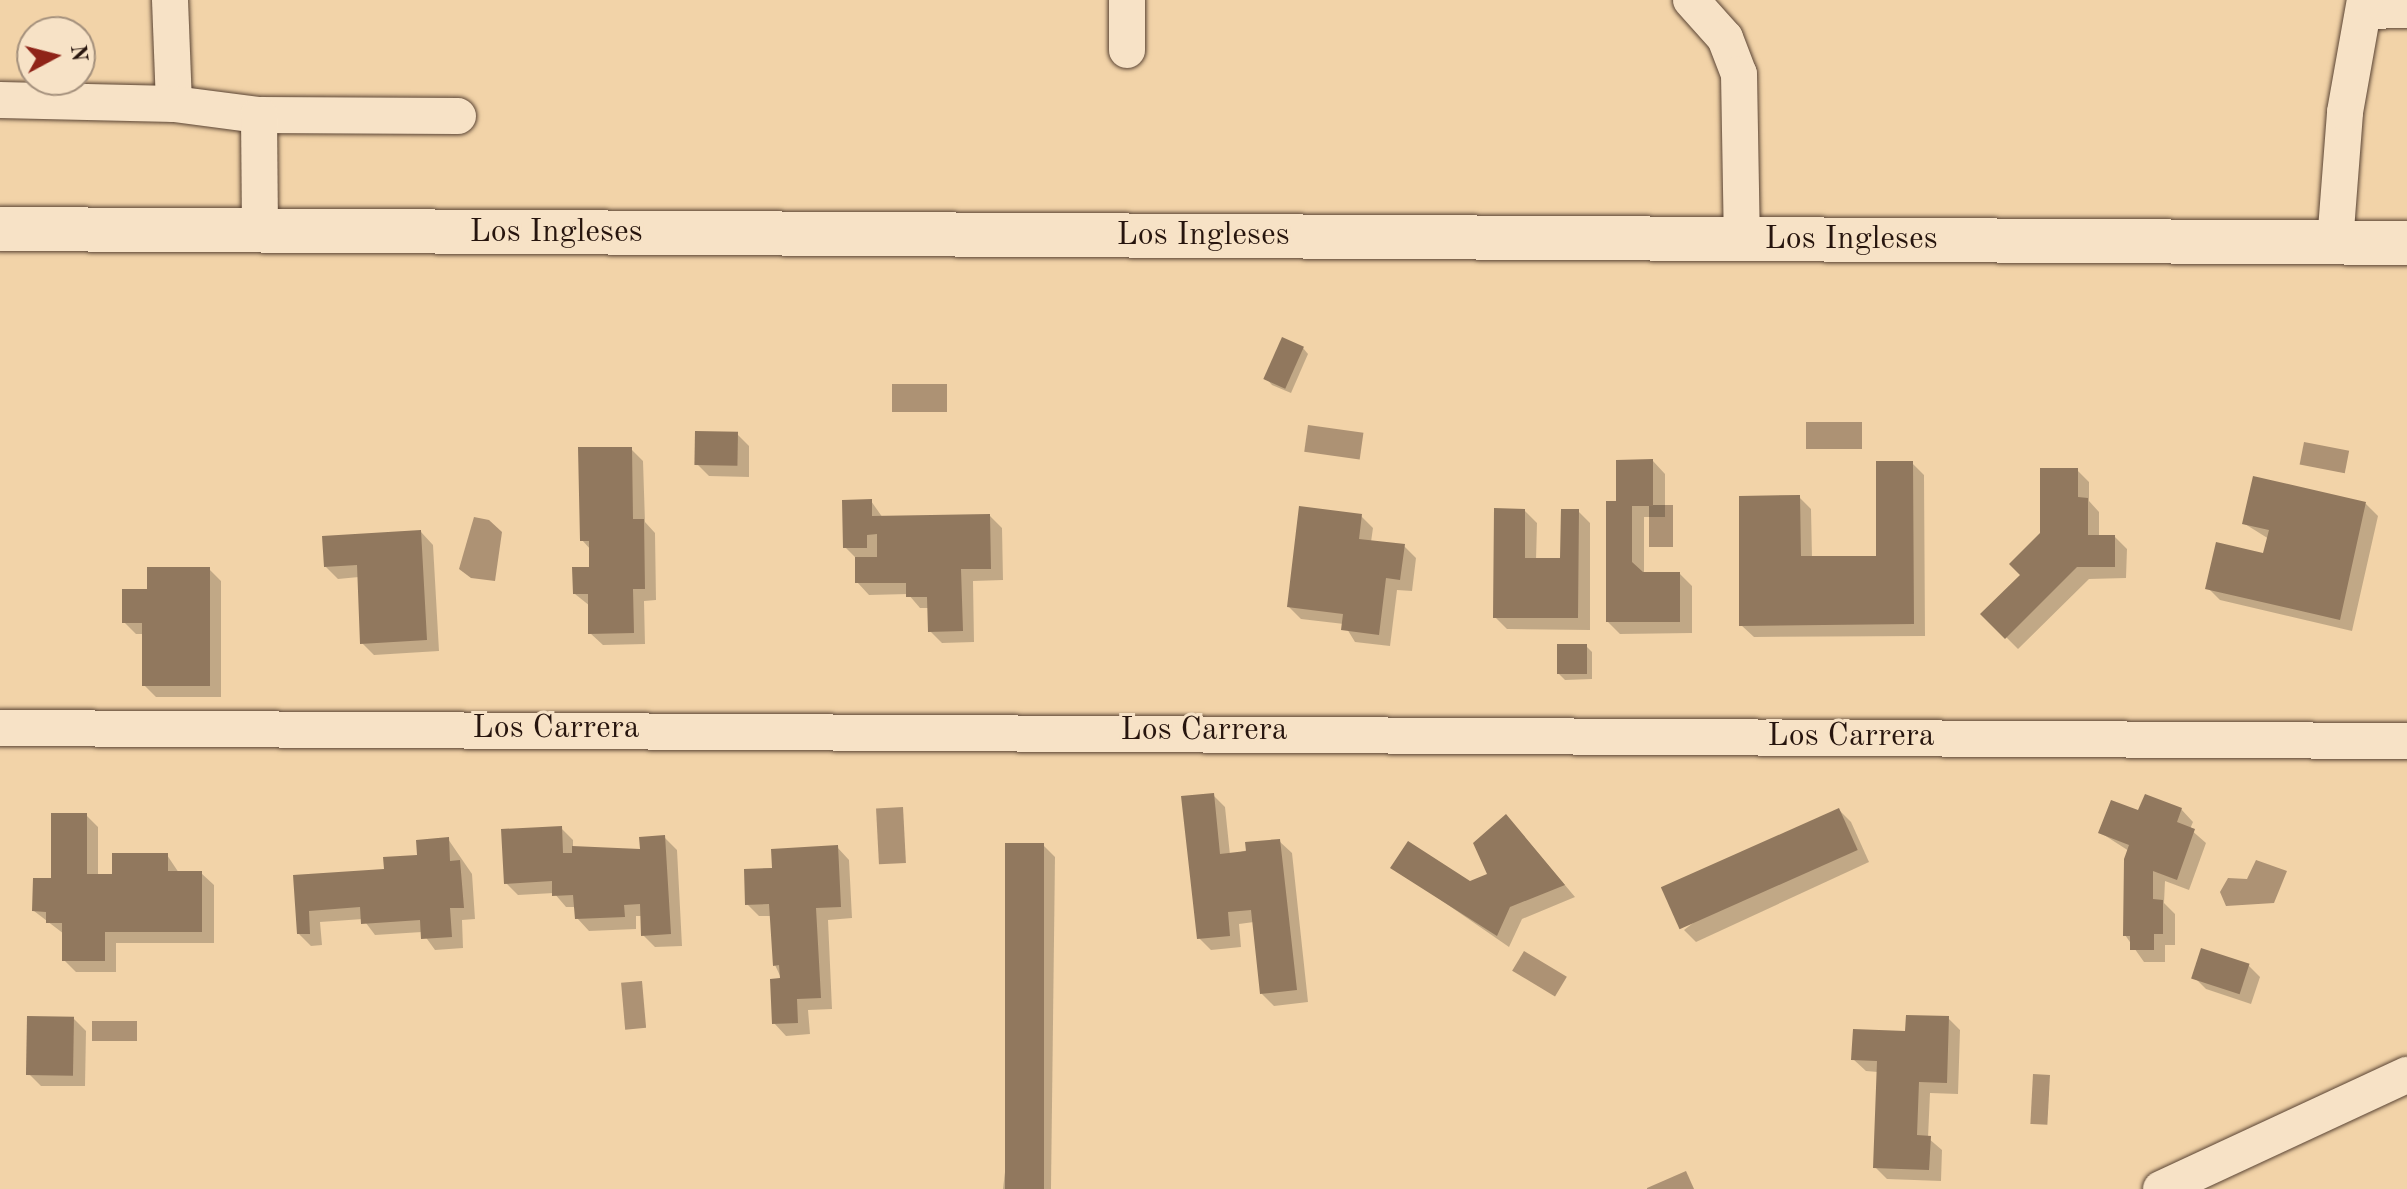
<!DOCTYPE html>
<html>
<head>
<meta charset="utf-8">
<style>
	body { margin:0 }
	#map { position:relative; width:2407px; height:1189px; overflow:hidden; background:#f2d3a8; font-family:"Old Standard TT",serif }
	div>[style] { position:absolute }
	.water>* { inset:0; background:#ad9274; transform-origin:0 0 }
	.shadow>* { inset:0; background:#0003 }
	.building>* { inset:0; background:#91785e; transform-origin:0 0 }
	.roads { filter:drop-shadow(0 0 2px #5a4434) drop-shadow(0 0 2px #5a4434) }
	.street>* { height:36px; margin:-18px; padding:0 18px; transform-origin:18px; border-radius:18px; background:#f7e2c6 }
	.secondary>* { height:44px; margin:-22px; padding:0 22px; transform-origin:22px; border-radius:22px; background:#f7e2c6 }
	span { translate:-50% -50%; white-space:nowrap; text-align:center; line-height:1.15; -webkit-text-stroke:6px #f7e2c6; paint-order:stroke }
	.street-label { font-size:32px; color:#27150e }
	.north { position:absolute; left:16px; top:16px; width:80px; height:80px; box-sizing:border-box; background:#f7e2c6; border:2px solid #a4907c; border-radius:50%; rotate:83deg; font-size:22px; font-weight:700; line-height:32px; text-align:center; color:#27150e }
	.north::after { content:''; display:block; margin:auto; width:28px; height:36px; background:#8f2418; clip-path:polygon(50% 0,100% 100%,50% 72%,0 100%) }
</style>
</head>
<body>
<div id="map">
	<div class="water">
		<i style="left:892px;top:384px;width:55px;height:28px"></i>
		<i style="left:1862px;top:422px;width:27px;height:56px;rotate:90deg"></i>
		<i style="left:1308px;top:425px;width:56px;height:27px;rotate:8deg"></i>
		<i style="left:2304px;top:442px;width:46px;height:23px;rotate:11deg"></i>
		<i style="left:1649px;top:505px;width:24px;height:42px"></i>
		<i style="clip-path:polygon(474px 517px,489px 520px,502px 532px,495px 581px,471px 578px,459px 569px)"></i>
		<i style="left:903px;top:807px;width:56px;height:27px;rotate:87deg"></i>
		<i style="clip-path:polygon(2256px 860px,2287px 871px,2274px 903px,2226px 906px,2220px 892px,2228px 878px,2247px 879px)"></i>
		<i style="left:1524px;top:951px;width:50px;height:23px;rotate:31deg"></i>
		<i style="left:642px;top:981px;width:47px;height:21px;rotate:85deg"></i>
		<i style="left:92px;top:1021px;width:45px;height:20px"></i>
		<i style="left:2033px;top:1074px;width:17px;height:50px;rotate:3deg"></i>
		<i style="clip-path:polygon(1686px 1171px,1694px 1189px,1647px 1189px,1647px 1188px)"></i>
	</div>
	<div class="shadow">
		<i style="clip-path:polygon(1303px 348px,1308px 354px,1291px 393px,1272px 385px,1267px 379px)"></i>
		<i style="clip-path:polygon(737px 434px,749px 446px,749px 477px,709px 476px,697px 464px)"></i>
		<i style="clip-path:polygon(631px 449px,643px 461px,645px 522px,655px 533px,656px 600px,644px 601px,645px 644px,603px 645px,590px 633px,590px 606px,575px 594px,591px 569px,591px 550px,582px 540px)"></i>
		<i style="clip-path:polygon(1653px 461px,1665px 474px,1665px 517px,1644px 517px,1644px 574px,1680px 574px,1692px 586px,1692px 633px,1620px 634px,1608px 622px,1618px 503px)"></i>
		<i style="clip-path:polygon(1912px 463px,1924px 475px,1925px 636px,1754px 637px,1741px 625px,1799px 497px,1811px 509px,1812px 558px,1878px 558px)"></i>
		<i style="clip-path:polygon(2077px 470px,2089px 482px,2089px 501px,2099px 512px,2099px 537px,2115px 537px,2127px 549px,2126px 578px,2089px 579px,2018px 649px,1983px 614px,2023px 575px)"></i>
		<i style="clip-path:polygon(871px 501px,883px 518px,990px 516px,1002px 528px,1003px 580px,973px 581px,974px 642px,942px 643px,930px 631px,929px 608px,920px 608px,908px 594px,869px 595px,857px 582px,857px 559px,845px 547px)"></i>
		<i style="clip-path:polygon(2366px 504px,2378px 516px,2352px 631px,2220px 600px,2208px 588px,2265px 555px,2269px 539px,2245px 524px)"></i>
		<i style="clip-path:polygon(1524px 510px,1537px 523px,1536px 560px,1562px 560px,1578px 511px,1590px 523px,1590px 630px,1507px 629px,1495px 617px)"></i>
		<i style="clip-path:polygon(1361px 516px,1373px 528px,1371px 542px,1404px 546px,1416px 558px,1412px 591px,1397px 590px,1390px 646px,1355px 642px,1344px 624px,1301px 619px,1289px 607px)"></i>
		<i style="clip-path:polygon(421px 532px,433px 545px,439px 651px,374px 655px,362px 643px,359px 577px,338px 579px,325px 566px)"></i>
		<i style="clip-path:polygon(209px 569px,221px 581px,221px 697px,156px 697px,144px 685px,144px 634px,136px 634px,124px 622px,149px 591px)"></i>
		<i style="clip-path:polygon(1586px 646px,1592px 652px,1592px 679px,1565px 680px,1559px 674px)"></i>
		<i style="clip-path:polygon(1213px 795px,1225px 807px,1230px 855px,1279px 841px,1292px 853px,1308px 1002px,1274px 1006px,1262px 994px,1254px 922px,1239px 924px,1241px 947px,1211px 950px,1199px 938px)"></i>
		<i style="clip-path:polygon(2181px 809px,2193px 822px,2190px 829px,2206px 843px,2189px 890px,2165px 881px,2164px 903px,2175px 914px,2175px 945px,2165px 945px,2165px 962px,2144px 962px,2125px 935px,2129px 851px,2101px 833px,2139px 813px)"></i>
		<i style="clip-path:polygon(1839px 810px,1851px 822px,1869px 862px,1696px 942px,1684px 930px)"></i>
		<i style="clip-path:polygon(86px 815px,98px 827px,98px 876px,114px 876px,167px 855px,179px 873px,201px 873px,214px 885px,214px 943px,116px 943px,116px 972px,76px 972px,64px 960px,64px 934px,34px 911px)"></i>
		<i style="clip-path:polygon(561px 828px,573px 840px,573px 849px,642px 851px,665px 838px,677px 850px,682px 946px,655px 947px,643px 935px,642px 916px,636px 916px,636px 929px,589px 931px,577px 918px,576px 907px,566px 907px,554px 893px,518px 895px,506px 883px)"></i>
		<i style="clip-path:polygon(1518px 829px,1575px 897px,1522px 919px,1509px 947px,1393px 867px,1470px 884px,1489px 875px)"></i>
		<i style="clip-path:polygon(448px 839px,472px 874px,475px 919px,462px 920px,463px 948px,435px 950px,422px 932px,375px 935px,363px 919px,320px 922px,322px 945px,311px 946px,299px 934px,295px 877px,386px 871px)"></i>
		<i style="clip-path:polygon(1043px 845px,1055px 857px,1051px 1189px,1003px 1189px)"></i>
		<i style="clip-path:polygon(837px 847px,849px 860px,852px 918px,828px 920px,832px 1009px,808px 1010px,810px 1034px,786px 1036px,774px 1023px,782px 980px,775px 965px,772px 916px,759px 916px,747px 904px,774px 869px)"></i>
		<i style="clip-path:polygon(2248px 965px,2260px 977px,2251px 1004px,2206px 989px,2194px 977px)"></i>
		<i style="clip-path:polygon(1948px 1018px,1960px 1030px,1958px 1094px,1930px 1093px,1928px 1138px,1942px 1150px,1941px 1181px,1887px 1179px,1875px 1167px,1878px 1072px,1866px 1071px,1853px 1059px)"></i>
		<i style="clip-path:polygon(74px 1019px,86px 1031px,85px 1086px,41px 1086px,29px 1074px)"></i>
	</div>
	<div class="building">
		<i style="left:1282px;top:337px;width:24px;height:46px;rotate:24deg"></i>
		<i style="left:695px;top:431px;width:43px;height:34px;rotate:1deg"></i>
		<i style="clip-path:polygon(578px 447px,632px 447px,633px 519px,644px 519px,645px 589px,633px 589px,634px 633px,588px 634px,588px 594px,573px 594px,572px 567px,589px 567px,589px 541px,580px 541px)"></i>
		<i style="clip-path:polygon(1653px 459px,1653px 506px,1632px 506px,1632px 562px,1643px 572px,1680px 572px,1680px 622px,1606px 622px,1606px 501px,1616px 501px,1616px 460px)"></i>
		<i style="clip-path:polygon(1876px 461px,1913px 461px,1914px 624px,1739px 626px,1739px 496px,1800px 495px,1801px 556px,1876px 556px)"></i>
		<i style="clip-path:polygon(2040px 468px,2078px 468px,2078px 497px,2088px 498px,2088px 535px,2115px 535px,2115px 567px,2077px 567px,2005px 639px,1980px 614px,2020px 575px,2009px 564px,2040px 533px)"></i>
		<i style="clip-path:polygon(2253px 476px,2366px 502px,2340px 620px,2205px 589px,2216px 542px,2263px 553px,2269px 530px,2242px 524px)"></i>
		<i style="clip-path:polygon(872px 499px,872px 516px,990px 514px,991px 569px,961px 569px,963px 631px,928px 632px,927px 597px,906px 597px,906px 583px,855px 583px,855px 557px,877px 557px,877px 534px,867px 535px,867px 548px,843px 548px,842px 500px)"></i>
		<i style="clip-path:polygon(1299px 506px,1362px 514px,1359px 539px,1405px 544px,1400px 580px,1386px 578px,1379px 635px,1341px 630px,1343px 614px,1287px 607px)"></i>
		<i style="clip-path:polygon(1494px 508px,1525px 509px,1525px 558px,1560px 558px,1561px 509px,1579px 509px,1578px 618px,1493px 618px)"></i>
		<i style="clip-path:polygon(421px 530px,427px 640px,360px 644px,357px 565px,324px 567px,322px 536px)"></i>
		<i style="clip-path:polygon(147px 567px,210px 567px,210px 686px,142px 686px,142px 623px,122px 623px,122px 589px,147px 589px)"></i>
		<i style="left:1587px;top:644px;width:30px;height:30px;rotate:90deg"></i>
		<i style="clip-path:polygon(1214px 793px,1220px 854px,1246px 851px,1245px 842px,1280px 839px,1297px 990px,1260px 994px,1251px 910px,1228px 912px,1230px 936px,1197px 939px,1181px 796px)"></i>
		<i style="clip-path:polygon(2145px 794px,2182px 808px,2177px 822px,2195px 829px,2177px 880px,2153px 871px,2153px 899px,2163px 900px,2163px 934px,2154px 934px,2154px 950px,2130px 950px,2130px 936px,2123px 936px,2124px 859px,2129px 845px,2098px 833px,2111px 800px,2138px 810px)"></i>
		<i style="left:1839px;top:808px;width:46px;height:195px;rotate:66deg"></i>
		<i style="clip-path:polygon(51px 813px,87px 813px,87px 874px,112px 874px,112px 853px,168px 853px,168px 871px,202px 871px,202px 932px,105px 932px,105px 961px,62px 961px,62px 923px,46px 923px,46px 912px,32px 911px,33px 878px,51px 878px)"></i>
		<i style="clip-path:polygon(1506px 814px,1565px 885px,1510px 907px,1497px 936px,1390px 868px,1408px 841px,1470px 881px,1487px 874px,1473px 843px)"></i>
		<i style="clip-path:polygon(562px 826px,563px 853px,572px 853px,572px 846px,640px 849px,639px 837px,665px 835px,671px 934px,641px 936px,640px 904px,624px 905px,625px 917px,575px 919px,573px 895px,552px 896px,552px 881px,504px 884px,501px 829px)"></i>
		<i style="clip-path:polygon(449px 837px,450px 861px,460px 860px,464px 908px,450px 908px,452px 937px,421px 939px,420px 920px,361px 924px,360px 907px,309px 911px,310px 934px,297px 934px,293px 875px,384px 869px,383px 857px,417px 855px,416px 840px)"></i>
		<i style="left:1005px;top:843px;width:39px;height:346px"></i>
		<i style="clip-path:polygon(838px 845px,841px 907px,816px 908px,821px 998px,797px 999px,798px 1023px,772px 1024px,770px 979px,780px 978px,779px 965px,773px 966px,769px 904px,745px 905px,744px 869px,772px 868px,771px 849px)"></i>
		<i style="left:2201px;top:948px;width:51px;height:32px;rotate:18deg"></i>
		<i style="clip-path:polygon(1906px 1015px,1949px 1016px,1947px 1083px,1919px 1082px,1917px 1135px,1931px 1136px,1929px 1170px,1873px 1168px,1877px 1061px,1851px 1060px,1853px 1029px,1905px 1031px)"></i>
		<i style="left:27px;top:1016px;width:47px;height:59px;rotate:1deg"></i>
	</div>
	<div class="roads">
		<div class="street">
			<i style="left:170px;top:0;width:104px;rotate:87.8deg"></i>
			<i style="left:1691px;top:0;width:51px;rotate:48.2deg"></i>
			<i style="left:1725px;top:38px;width:39px;rotate:69deg"></i>
			<i style="left:1739px;top:74px;width:165px;rotate:89deg"></i>
			<i style="left:2364px;top:11px;width:43px;rotate:-1.3deg"></i>
			<i style="left:1127px;top:50px;width:50px;rotate:-90deg"></i>
			<i style="left:0;top:100px;width:174px;rotate:1.3deg"></i>
			<i style="left:174px;top:104px;width:86px;rotate:7.4deg"></i>
			<i style="left:259px;top:115px;width:199px;rotate:0.3deg"></i>
			<i style="left:259px;top:115px;width:116px;rotate:89.5deg"></i>
			<i style="left:2335px;top:243px;width:131px;rotate:-85.6deg"></i>
			<i style="left:2345px;top:112px;width:114px;rotate:-79.9deg"></i>
			<i style="left:0;top:728px;width:2407px;rotate:0.31deg"></i>
			<i style="left:2161px;top:1189px;width:271px;rotate:-24.9deg"></i>
		</div>
		<div class="secondary">
			<i style="left:0;top:229px;width:2407px;rotate:0.33deg"></i>
		</div>
	</div>
	<div class="street-label">
		<span style="left:556px;top:233px">Los Ingleses</span>
		<span style="left:1203px;top:236px">Los Ingleses</span>
		<span style="left:1851px;top:240px">Los Ingleses</span>
		<span style="left:556px;top:729px">Los Carrera</span>
		<span style="left:1204px;top:731px">Los Carrera</span>
		<span style="left:1851px;top:737px">Los Carrera</span>
	</div>
	<div class="north">N</div>
</div>
</body>
</html>
